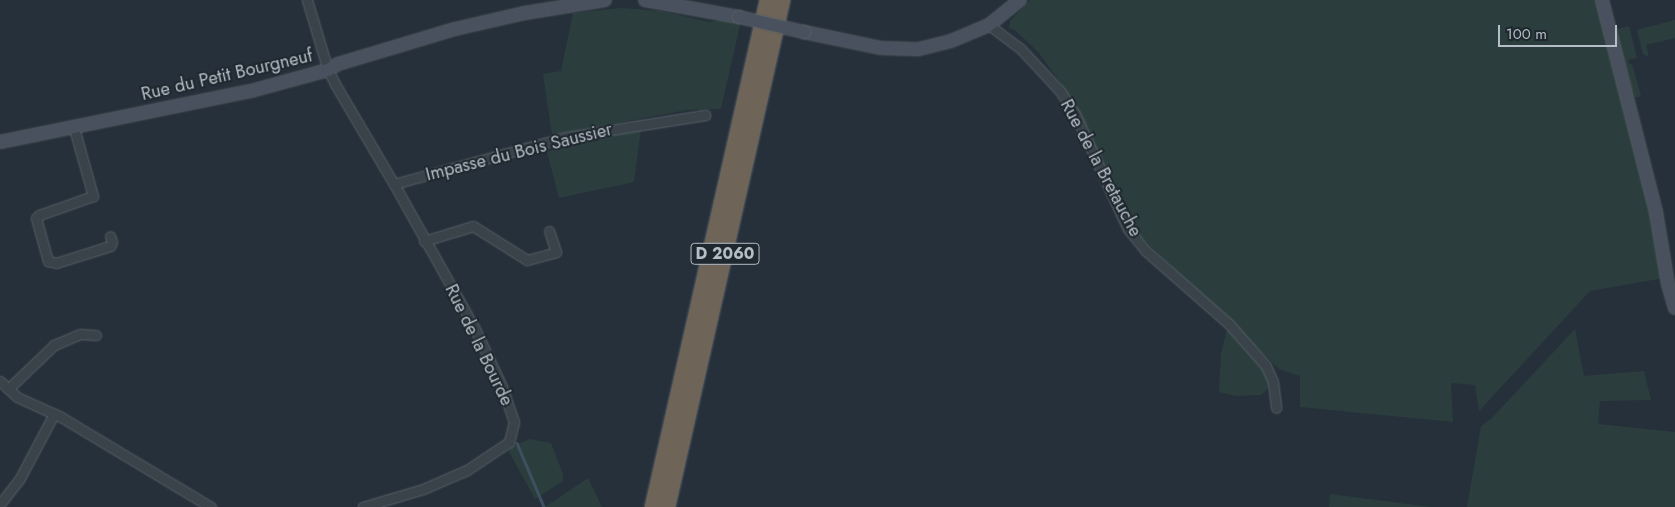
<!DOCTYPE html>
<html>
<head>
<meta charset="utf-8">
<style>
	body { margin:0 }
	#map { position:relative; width:1675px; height:507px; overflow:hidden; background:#26303a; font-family:Jost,sans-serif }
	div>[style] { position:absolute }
	.green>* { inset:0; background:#2b3e3d }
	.stream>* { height:2.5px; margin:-1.25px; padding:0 1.25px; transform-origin:1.25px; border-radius:1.25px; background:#3e4f60 }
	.roads { filter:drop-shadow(0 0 1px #586068) drop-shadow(0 0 1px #586068) }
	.street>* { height:9px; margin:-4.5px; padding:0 4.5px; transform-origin:4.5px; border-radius:4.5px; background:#3a424a }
	.secondary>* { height:12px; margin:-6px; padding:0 6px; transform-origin:6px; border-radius:6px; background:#48515d }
	.highway>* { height:16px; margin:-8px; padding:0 8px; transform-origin:8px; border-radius:8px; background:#6f6458 }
	.bridges { filter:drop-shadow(0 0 1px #586068) drop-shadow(0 0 1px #586068) }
	.secondary-bridge>* { height:12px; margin:-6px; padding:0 6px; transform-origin:6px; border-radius:6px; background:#48515d }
	span { translate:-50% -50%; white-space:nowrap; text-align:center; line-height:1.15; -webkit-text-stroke:4px #1f272f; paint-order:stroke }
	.shield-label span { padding:1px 4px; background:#1f272f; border:1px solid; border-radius:4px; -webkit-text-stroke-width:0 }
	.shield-label { font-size:16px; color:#b5bdc6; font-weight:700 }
	.street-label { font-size:18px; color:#b5bdc6 }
	.scale { position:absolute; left:1498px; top:25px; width:119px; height:22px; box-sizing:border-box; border:2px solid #b5bdc6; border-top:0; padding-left:6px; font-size:15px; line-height:18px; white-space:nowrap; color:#b5bdc6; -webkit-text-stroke:4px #1f272f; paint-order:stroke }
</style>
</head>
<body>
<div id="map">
	<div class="green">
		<i style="clip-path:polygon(1030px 0,1597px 0,1670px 277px,1590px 291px,1479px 411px,1475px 385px,1451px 383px,1453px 422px,1300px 407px,1300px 376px,1279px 369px,1136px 232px,1062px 85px,1039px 53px,1015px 30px,1009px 28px,1010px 21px)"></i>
		<i style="clip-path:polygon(621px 8px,661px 11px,709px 22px,720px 20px,740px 25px,721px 109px,687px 110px,552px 135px,543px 74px,561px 71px,573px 13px)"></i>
		<i style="clip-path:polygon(1675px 20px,1675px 38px,1646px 45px,1649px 57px,1643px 54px,1637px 30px)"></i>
		<i style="clip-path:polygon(1629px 26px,1637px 58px,1628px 60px,1629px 64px,1632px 64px,1641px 96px,1635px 98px,1613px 30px)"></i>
		<i style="clip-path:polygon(641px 129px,634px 182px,559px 198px,547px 152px,556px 149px,555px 145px,595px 135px)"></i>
		<i style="clip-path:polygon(1227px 329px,1255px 355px,1269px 379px,1268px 388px,1261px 395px,1236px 396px,1219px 392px,1221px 354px)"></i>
		<i style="clip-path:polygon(1575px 329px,1584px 376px,1644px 371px,1651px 400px,1600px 401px,1598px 424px,1675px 432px,1675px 507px,1467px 507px,1481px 426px,1491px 419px)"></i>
		<i style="clip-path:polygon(530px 439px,551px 443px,563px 474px,563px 481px,535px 499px,509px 452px,511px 447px)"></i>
		<i style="clip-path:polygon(588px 478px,602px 507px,545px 507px)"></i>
		<i style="clip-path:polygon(1330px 494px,1431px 507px,1329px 507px)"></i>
	</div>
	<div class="stream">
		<i style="left:517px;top:443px;width:69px;rotate:67.1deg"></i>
	</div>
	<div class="roads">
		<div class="street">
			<i style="left:307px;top:0;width:73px;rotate:73.3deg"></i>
			<i style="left:328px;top:70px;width:16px;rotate:63deg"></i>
			<i style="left:335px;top:84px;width:116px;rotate:59.5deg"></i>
			<i style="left:394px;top:184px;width:166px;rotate:60.8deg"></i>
			<i style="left:475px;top:329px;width:64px;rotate:65deg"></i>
			<i style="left:502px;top:387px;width:37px;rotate:71deg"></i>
			<i style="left:514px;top:422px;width:21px;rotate:104deg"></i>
			<i style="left:509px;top:442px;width:50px;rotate:146.3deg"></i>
			<i style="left:467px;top:470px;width:48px;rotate:156.6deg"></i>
			<i style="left:423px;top:489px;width:63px;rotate:163.3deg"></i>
			<i style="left:989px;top:25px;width:39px;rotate:37deg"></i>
			<i style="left:1020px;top:48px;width:59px;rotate:47.1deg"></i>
			<i style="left:1060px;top:91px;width:27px;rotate:57deg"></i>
			<i style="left:1075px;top:114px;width:127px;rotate:65.3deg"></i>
			<i style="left:1128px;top:229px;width:28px;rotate:51deg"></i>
			<i style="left:1146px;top:251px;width:111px;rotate:41.3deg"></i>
			<i style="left:1229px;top:324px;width:56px;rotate:48.6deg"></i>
			<i style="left:1266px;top:366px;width:17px;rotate:66deg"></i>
			<i style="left:1273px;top:382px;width:26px;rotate:83deg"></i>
			<i style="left:74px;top:128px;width:71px;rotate:74.4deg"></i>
			<i style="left:93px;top:196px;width:57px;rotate:160.6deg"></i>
			<i style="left:39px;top:215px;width:4px;rotate:135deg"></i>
			<i style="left:36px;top:218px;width:45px;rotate:74.4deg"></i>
			<i style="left:48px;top:261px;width:8px;rotate:14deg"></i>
			<i style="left:56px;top:263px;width:57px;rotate:-17.5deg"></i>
			<i style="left:110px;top:246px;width:4px;rotate:-63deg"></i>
			<i style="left:112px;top:242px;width:6px;rotate:-108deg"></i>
			<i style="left:394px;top:184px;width:178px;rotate:-15.3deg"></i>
			<i style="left:566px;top:137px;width:141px;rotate:-9deg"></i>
			<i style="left:424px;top:241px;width:51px;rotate:-17deg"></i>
			<i style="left:473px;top:226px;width:64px;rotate:32.2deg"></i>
			<i style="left:527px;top:260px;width:30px;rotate:-15deg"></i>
			<i style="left:556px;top:252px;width:22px;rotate:-108deg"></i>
			<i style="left:0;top:381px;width:23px;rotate:43deg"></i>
			<i style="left:17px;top:397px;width:48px;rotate:24.4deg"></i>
			<i style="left:61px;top:417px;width:175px;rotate:31deg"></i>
			<i style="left:8px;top:389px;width:64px;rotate:-43.7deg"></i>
			<i style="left:54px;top:345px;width:28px;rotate:-23deg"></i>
			<i style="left:80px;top:334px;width:16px;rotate:4deg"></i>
			<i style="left:0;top:504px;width:31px;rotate:-52deg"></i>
			<i style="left:19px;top:480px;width:75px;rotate:-62.1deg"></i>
		</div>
		<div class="secondary">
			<i style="left:645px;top:0;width:96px;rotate:10.3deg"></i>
			<i style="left:1602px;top:0;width:219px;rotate:75.7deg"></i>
			<i style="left:1656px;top:212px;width:73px;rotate:80.5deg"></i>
			<i style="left:1668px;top:284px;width:25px;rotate:74deg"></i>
			<i style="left:804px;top:32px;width:79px;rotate:11.7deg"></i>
			<i style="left:881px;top:48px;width:38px;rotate:2deg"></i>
			<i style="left:919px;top:49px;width:33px;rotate:-14deg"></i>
			<i style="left:951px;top:41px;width:41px;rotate:-22.8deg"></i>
			<i style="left:989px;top:25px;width:40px;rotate:-39deg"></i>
			<i style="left:0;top:142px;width:256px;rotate:-11.5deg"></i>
			<i style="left:251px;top:91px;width:80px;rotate:-15.3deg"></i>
			<i style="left:328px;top:70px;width:12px;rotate:-31deg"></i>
			<i style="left:338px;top:64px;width:122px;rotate:-16.7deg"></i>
			<i style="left:455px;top:29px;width:72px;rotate:-12.9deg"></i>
			<i style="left:525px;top:13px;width:81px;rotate:-9.2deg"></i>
		</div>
		<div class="highway">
			<i style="left:653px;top:507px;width:520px;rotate:-77.22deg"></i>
			<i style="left:667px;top:507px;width:520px;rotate:-77.22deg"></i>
		</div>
	</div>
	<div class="bridges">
		<div class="secondary-bridge">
			<i style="left:739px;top:17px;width:67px;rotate:13deg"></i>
		</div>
	</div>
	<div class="shield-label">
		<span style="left:725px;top:254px">D 2060</span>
	</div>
	<div class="street-label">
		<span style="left:227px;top:75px;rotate:-13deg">Rue du Petit Bourgneuf</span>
		<span style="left:519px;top:152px;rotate:-14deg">Impasse du Bois Saussier</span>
		<span style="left:1101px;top:168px;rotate:62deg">Rue de la Bretauche</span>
		<span style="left:479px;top:345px;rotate:64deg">Rue de la Bourde</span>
	</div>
	<div class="scale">100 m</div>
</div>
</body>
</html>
